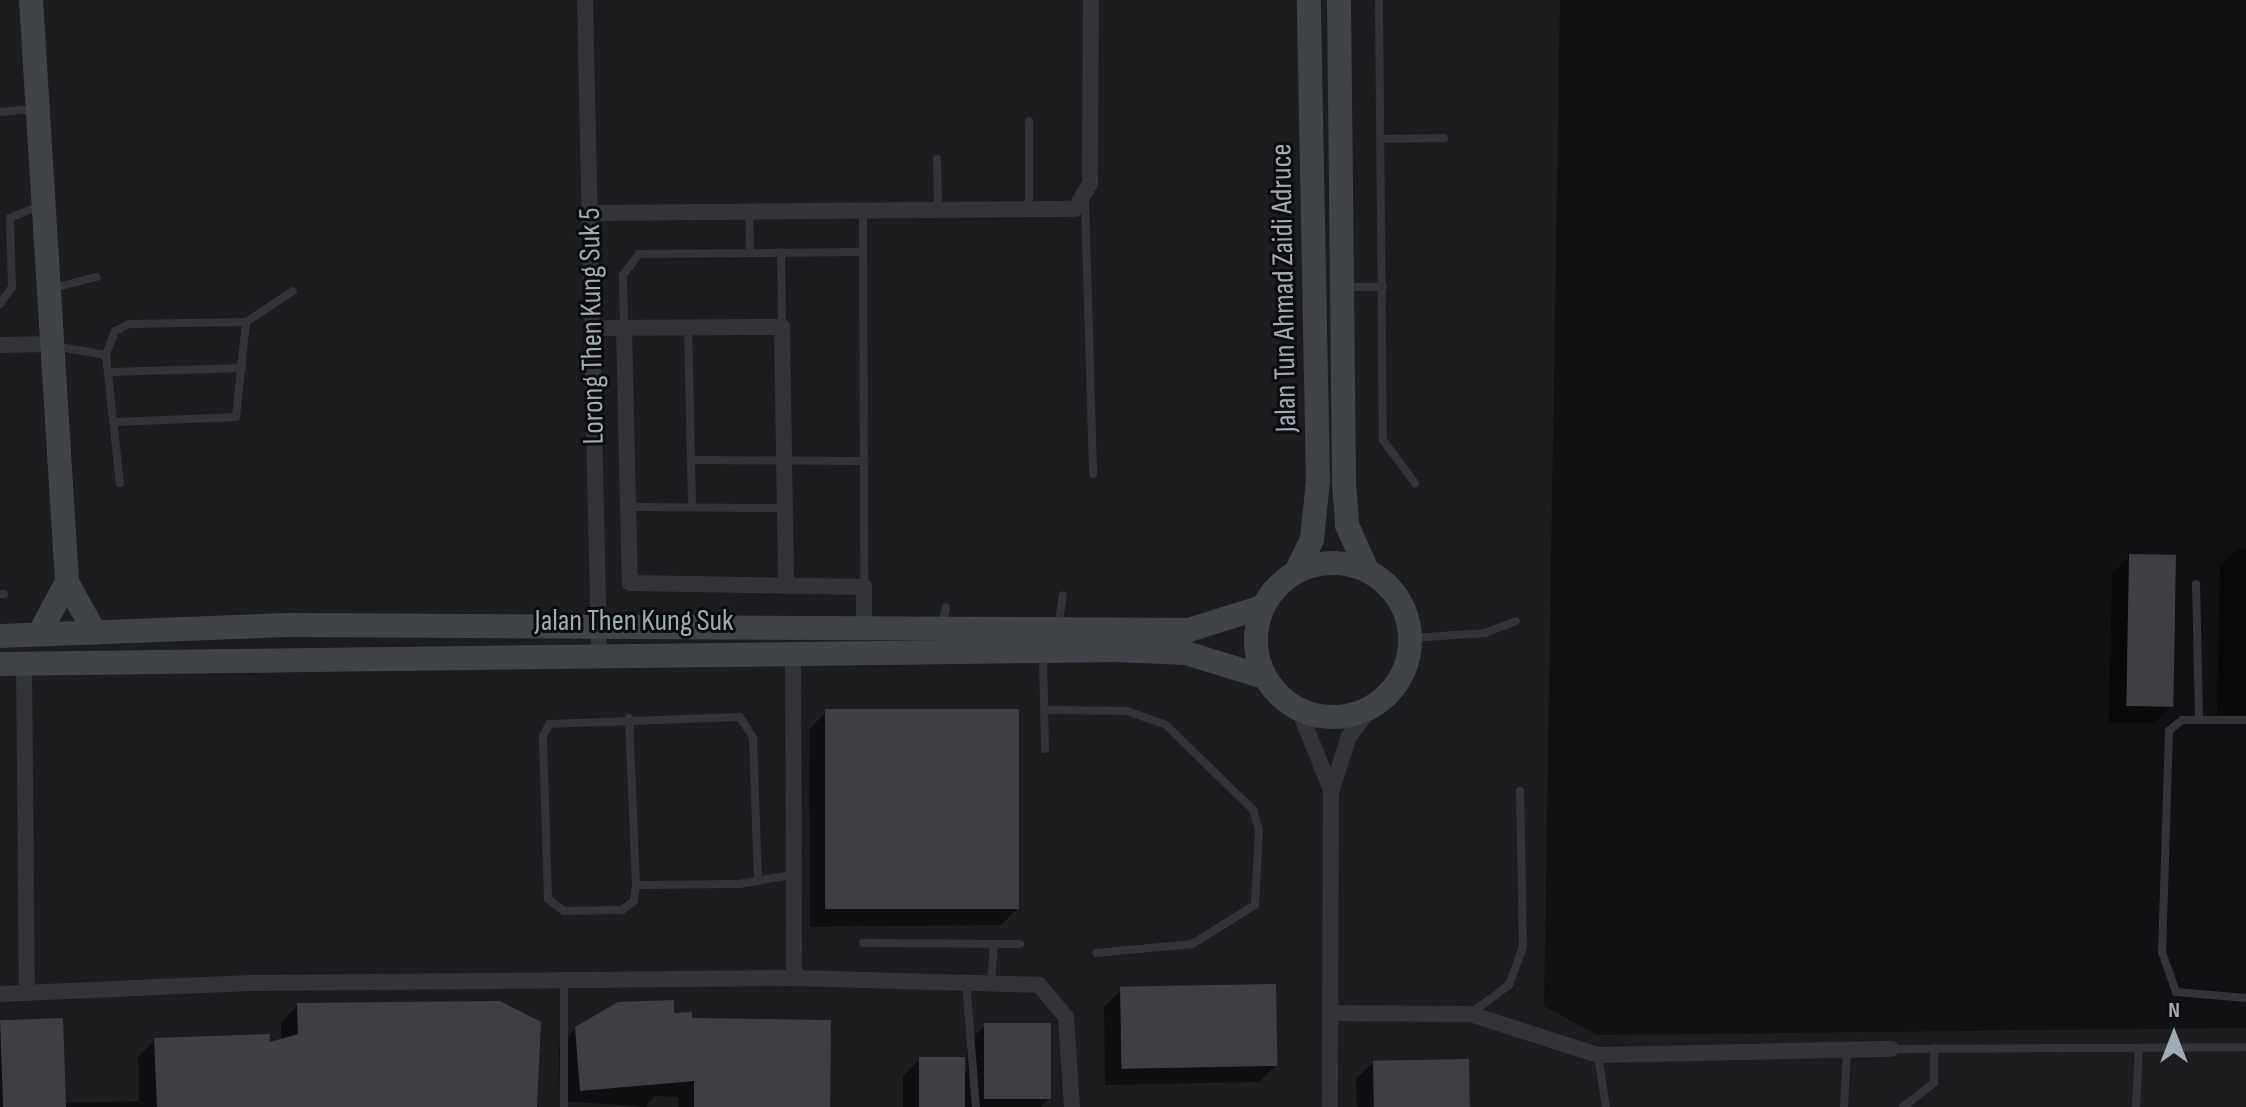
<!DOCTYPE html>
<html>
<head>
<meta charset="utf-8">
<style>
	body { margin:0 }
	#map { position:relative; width:2246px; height:1107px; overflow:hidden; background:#111113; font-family:"Sofia Sans Condensed",sans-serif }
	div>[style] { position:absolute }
	.built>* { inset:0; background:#1d1d20 }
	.shadow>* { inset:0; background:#0007 }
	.building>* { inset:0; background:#3d3f43; transform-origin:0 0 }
	.lane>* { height:8px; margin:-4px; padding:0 4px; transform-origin:4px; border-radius:4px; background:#323438 }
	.street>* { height:16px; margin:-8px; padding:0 8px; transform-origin:8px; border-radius:8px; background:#323438 }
	.secondary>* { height:24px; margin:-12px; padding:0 12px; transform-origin:12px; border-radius:12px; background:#404348 }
	.secondary>.ring { margin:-12px; padding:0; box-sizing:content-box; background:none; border:24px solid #404348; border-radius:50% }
	span { translate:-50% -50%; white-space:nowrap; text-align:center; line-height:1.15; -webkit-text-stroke:6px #0c0c0e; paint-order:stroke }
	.street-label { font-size:30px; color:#a1abb4 }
	.north { position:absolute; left:2134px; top:995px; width:80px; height:80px; -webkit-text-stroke:6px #0c0c0e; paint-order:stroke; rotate:0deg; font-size:22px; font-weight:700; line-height:32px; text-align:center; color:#a1abb4 }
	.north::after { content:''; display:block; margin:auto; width:28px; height:36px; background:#a1abb4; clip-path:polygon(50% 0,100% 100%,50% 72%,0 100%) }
</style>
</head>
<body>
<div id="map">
	<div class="built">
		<i style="clip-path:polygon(0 0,1560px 0,1544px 1006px,1597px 1035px,2246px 1028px,2246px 1107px,0 1107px)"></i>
	</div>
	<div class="shadow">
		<i style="clip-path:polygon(2238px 549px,2246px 549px,2246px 715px,2217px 715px,2220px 566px)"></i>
		<i style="clip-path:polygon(2130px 556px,2171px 706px,2154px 723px,2109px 723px,2112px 574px)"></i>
		<i style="clip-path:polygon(826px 712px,1018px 908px,1001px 925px,810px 927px,809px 730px)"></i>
		<i style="clip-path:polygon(1121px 990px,1276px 1065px,1259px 1082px,1105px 1085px,1104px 1007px)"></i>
		<i style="clip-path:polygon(298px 1005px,536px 1107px,0 1107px,0 1022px,64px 1103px,139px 1101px,138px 1057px,155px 1040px,268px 1045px,281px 1041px,281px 1022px)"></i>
		<i style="clip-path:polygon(672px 1015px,690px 1020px,828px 1107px,678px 1107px,678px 1097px,654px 1096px,646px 1107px,560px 1101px,559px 1046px,576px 1028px)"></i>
		<i style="clip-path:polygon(985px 1026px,1049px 1099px,1041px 1107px,903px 1107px,903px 1076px,920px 1059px,967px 1071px,967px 1043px)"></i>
		<i style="clip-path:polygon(1374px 1062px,1468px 1107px,1357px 1107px,1356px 1079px)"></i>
	</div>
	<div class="building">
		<i style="left:2129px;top:554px;width:47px;height:152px;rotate:1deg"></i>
		<i style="left:1019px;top:709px;width:200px;height:194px;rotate:90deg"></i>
		<i style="left:1276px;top:984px;width:82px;height:156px;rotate:89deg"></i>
		<i style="clip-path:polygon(674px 1000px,674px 1013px,692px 1012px,692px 1018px,831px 1020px,830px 1107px,694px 1107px,694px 1081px,580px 1091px,575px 1027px,618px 1002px)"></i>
		<i style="clip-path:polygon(500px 1001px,541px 1022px,537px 1107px,157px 1107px,154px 1038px,270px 1034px,270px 1042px,298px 1034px,297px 1003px)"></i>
		<i style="left:63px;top:1018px;width:89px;height:63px;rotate:88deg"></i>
		<i style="left:1051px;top:1023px;width:76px;height:67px;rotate:90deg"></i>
		<i style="left:919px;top:1057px;width:46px;height:50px"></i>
		<i style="left:1469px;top:1059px;width:48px;height:96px;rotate:89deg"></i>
	</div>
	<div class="lane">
		<i style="left:1379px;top:0;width:440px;rotate:89.5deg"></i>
		<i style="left:1383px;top:440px;width:54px;rotate:53.3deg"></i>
		<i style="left:0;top:112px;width:36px;rotate:-5deg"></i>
		<i style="left:1029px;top:121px;width:89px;rotate:90deg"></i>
		<i style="left:1381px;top:139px;width:63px;rotate:-0.9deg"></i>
		<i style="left:937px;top:159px;width:51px;rotate:88.9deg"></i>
		<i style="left:1085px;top:201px;width:273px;rotate:88.3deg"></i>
		<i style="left:749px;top:211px;width:40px;rotate:88.6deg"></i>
		<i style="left:863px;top:211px;width:376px;rotate:89.8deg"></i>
		<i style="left:781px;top:252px;width:75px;rotate:89.2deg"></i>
		<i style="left:1347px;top:287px;width:36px"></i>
		<i style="left:50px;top:289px;width:48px;rotate:-14.6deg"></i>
		<i style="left:0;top:304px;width:21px;rotate:-55deg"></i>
		<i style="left:12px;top:287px;width:69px;rotate:-91.7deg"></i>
		<i style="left:10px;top:218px;width:31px;rotate:-22deg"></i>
		<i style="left:246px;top:322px;width:56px;rotate:-33.4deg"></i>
		<i style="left:624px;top:328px;width:53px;rotate:-91.1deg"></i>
		<i style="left:623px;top:275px;width:26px;rotate:-53deg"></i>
		<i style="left:639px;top:254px;width:224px;rotate:-0.5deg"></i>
		<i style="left:688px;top:328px;width:179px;rotate:88.7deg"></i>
		<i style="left:54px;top:346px;width:53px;rotate:9.8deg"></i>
		<i style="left:110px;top:372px;width:132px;rotate:-1.7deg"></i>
		<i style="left:117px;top:422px;width:119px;rotate:-2.4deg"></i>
		<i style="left:236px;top:417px;width:96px;rotate:-84deg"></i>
		<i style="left:246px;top:322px;width:117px;rotate:179deg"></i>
		<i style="left:129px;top:324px;width:16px;rotate:153deg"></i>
		<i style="left:115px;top:331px;width:26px;rotate:111deg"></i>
		<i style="left:106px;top:355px;width:129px;rotate:83.8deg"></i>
		<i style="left:691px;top:460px;width:172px;rotate:0.3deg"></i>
		<i style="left:627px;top:507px;width:157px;rotate:0.4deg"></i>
		<i style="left:2196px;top:584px;width:135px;rotate:88.7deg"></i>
		<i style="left:0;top:594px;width:4px"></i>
		<i style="left:942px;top:626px;width:19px;rotate:-78deg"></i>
		<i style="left:1058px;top:627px;width:32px;rotate:-81deg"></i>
		<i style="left:1411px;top:638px;width:74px;rotate:-3.9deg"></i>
		<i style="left:1485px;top:633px;width:33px;rotate:-21deg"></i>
		<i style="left:1043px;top:655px;width:94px;rotate:88.8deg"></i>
		<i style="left:1045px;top:710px;width:82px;rotate:0.7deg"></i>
		<i style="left:1127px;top:711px;width:41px;rotate:19.7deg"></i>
		<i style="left:1166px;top:725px;width:122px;rotate:44.3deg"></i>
		<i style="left:1253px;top:810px;width:21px;rotate:73deg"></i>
		<i style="left:1259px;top:830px;width:75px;rotate:93.1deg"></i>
		<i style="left:1255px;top:905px;width:74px;rotate:148.2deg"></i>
		<i style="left:1192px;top:944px;width:96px;rotate:174.6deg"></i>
		<i style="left:629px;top:718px;width:167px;rotate:87.6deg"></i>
		<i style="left:636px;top:885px;width:103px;rotate:-0.6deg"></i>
		<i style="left:739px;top:884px;width:53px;rotate:-9.8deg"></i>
		<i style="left:2246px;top:720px;width:64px;rotate:180deg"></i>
		<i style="left:2182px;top:720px;width:17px;rotate:140deg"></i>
		<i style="left:2169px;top:731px;width:221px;rotate:91.8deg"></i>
		<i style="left:2162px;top:952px;width:42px;rotate:70.7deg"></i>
		<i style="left:2176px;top:992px;width:70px;rotate:4.9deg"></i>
		<i style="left:636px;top:885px;width:16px;rotate:97deg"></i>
		<i style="left:634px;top:901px;width:15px;rotate:143deg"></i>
		<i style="left:622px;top:910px;width:58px;rotate:179deg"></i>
		<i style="left:564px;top:911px;width:20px;rotate:-143deg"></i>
		<i style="left:548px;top:899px;width:163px;rotate:-91.8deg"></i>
		<i style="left:543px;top:736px;width:13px;rotate:-63deg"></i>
		<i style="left:549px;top:724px;width:191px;rotate:-2.1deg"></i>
		<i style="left:740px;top:717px;width:25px;rotate:58deg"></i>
		<i style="left:753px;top:738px;width:140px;rotate:88deg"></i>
		<i style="left:863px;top:943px;width:157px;rotate:0.4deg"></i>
		<i style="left:966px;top:981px;width:126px;rotate:85.5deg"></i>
		<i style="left:991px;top:981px;width:36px;rotate:-85deg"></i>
		<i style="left:564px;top:985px;width:122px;rotate:90deg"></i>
		<i style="left:1470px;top:1014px;width:49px;rotate:-36.6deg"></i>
		<i style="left:1509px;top:985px;width:40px;rotate:-69.8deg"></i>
		<i style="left:1523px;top:947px;width:156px;rotate:-91.1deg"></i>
		<i style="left:1891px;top:1049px;width:355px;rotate:-0.3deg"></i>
		<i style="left:1598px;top:1056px;width:52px;rotate:81.1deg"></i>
		<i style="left:1844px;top:1107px;width:58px;rotate:-87deg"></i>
		<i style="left:1903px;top:1107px;width:39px;rotate:-38deg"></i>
		<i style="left:1934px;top:1083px;width:35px;rotate:-90deg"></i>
		<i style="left:2136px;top:1107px;width:59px;rotate:-87.1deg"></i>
	</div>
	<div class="street">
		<i style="left:585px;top:0;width:652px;rotate:88.77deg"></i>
		<i style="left:590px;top:213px;width:485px;rotate:-0.5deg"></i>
		<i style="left:1075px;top:209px;width:30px;rotate:-60deg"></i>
		<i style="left:1090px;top:183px;width:183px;rotate:-89.7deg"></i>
		<i style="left:592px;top:328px;width:190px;rotate:-0.3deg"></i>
		<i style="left:782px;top:327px;width:259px;rotate:89.1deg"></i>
		<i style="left:624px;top:328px;width:255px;rotate:88.7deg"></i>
		<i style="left:630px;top:583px;width:234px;rotate:1deg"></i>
		<i style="left:864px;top:587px;width:39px;rotate:90deg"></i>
		<i style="left:0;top:345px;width:50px;rotate:-1.1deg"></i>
		<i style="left:793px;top:653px;width:325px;rotate:89.8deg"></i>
		<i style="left:24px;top:663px;width:329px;rotate:89.5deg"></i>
		<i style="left:1299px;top:710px;width:86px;rotate:68.2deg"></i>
		<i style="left:1331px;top:790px;width:317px;rotate:90.2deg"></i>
		<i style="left:1332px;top:789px;width:56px;rotate:-72.2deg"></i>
		<i style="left:1349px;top:736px;width:34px;rotate:-52deg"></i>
		<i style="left:0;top:994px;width:256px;rotate:-2.5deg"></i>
		<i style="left:256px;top:983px;width:538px;rotate:-0.53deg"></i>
		<i style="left:794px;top:978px;width:245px;rotate:1.6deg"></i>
		<i style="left:1039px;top:985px;width:42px;rotate:49.8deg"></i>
		<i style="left:1066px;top:1017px;width:90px;rotate:86.2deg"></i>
		<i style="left:1332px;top:1013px;width:138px;rotate:0.4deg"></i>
		<i style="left:1470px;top:1014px;width:134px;rotate:17.8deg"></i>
		<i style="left:1598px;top:1055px;width:293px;rotate:-1.2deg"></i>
	</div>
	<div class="secondary">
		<i style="left:31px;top:0;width:583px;rotate:86.46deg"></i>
		<i style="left:67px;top:582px;width:58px;rotate:61.2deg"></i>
		<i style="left:1339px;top:0;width:482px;rotate:89.4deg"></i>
		<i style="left:1344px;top:482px;width:43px;rotate:86deg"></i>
		<i style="left:1347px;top:525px;width:49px;rotate:66deg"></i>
		<i class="ring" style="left:1256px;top:563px;width:130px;height:130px"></i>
		<i style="left:1296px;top:572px;width:37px;rotate:-64deg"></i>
		<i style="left:1312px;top:539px;width:58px;rotate:-84.1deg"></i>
		<i style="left:1318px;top:481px;width:481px;rotate:-91.1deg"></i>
		<i style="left:39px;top:634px;width:59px;rotate:-61.7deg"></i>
		<i style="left:0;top:636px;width:288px;rotate:-2.2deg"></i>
		<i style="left:288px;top:625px;width:901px;rotate:0.32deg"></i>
		<i style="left:1189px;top:630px;width:77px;rotate:-17.5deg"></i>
		<i style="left:0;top:664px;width:1116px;rotate:-0.72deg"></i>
		<i style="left:1116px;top:650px;width:70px;rotate:2.5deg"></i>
		<i style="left:1186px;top:653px;width:82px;rotate:17.1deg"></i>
	</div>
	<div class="street-label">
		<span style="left:1284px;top:288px;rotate:-91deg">Jalan Tun Ahmad Zaidi Adruce</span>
		<span style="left:592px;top:326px;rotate:-91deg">Lorong Then Kung Suk 5</span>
		<span style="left:634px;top:621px">Jalan Then Kung Suk</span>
	</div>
	<div class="north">N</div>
</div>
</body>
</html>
